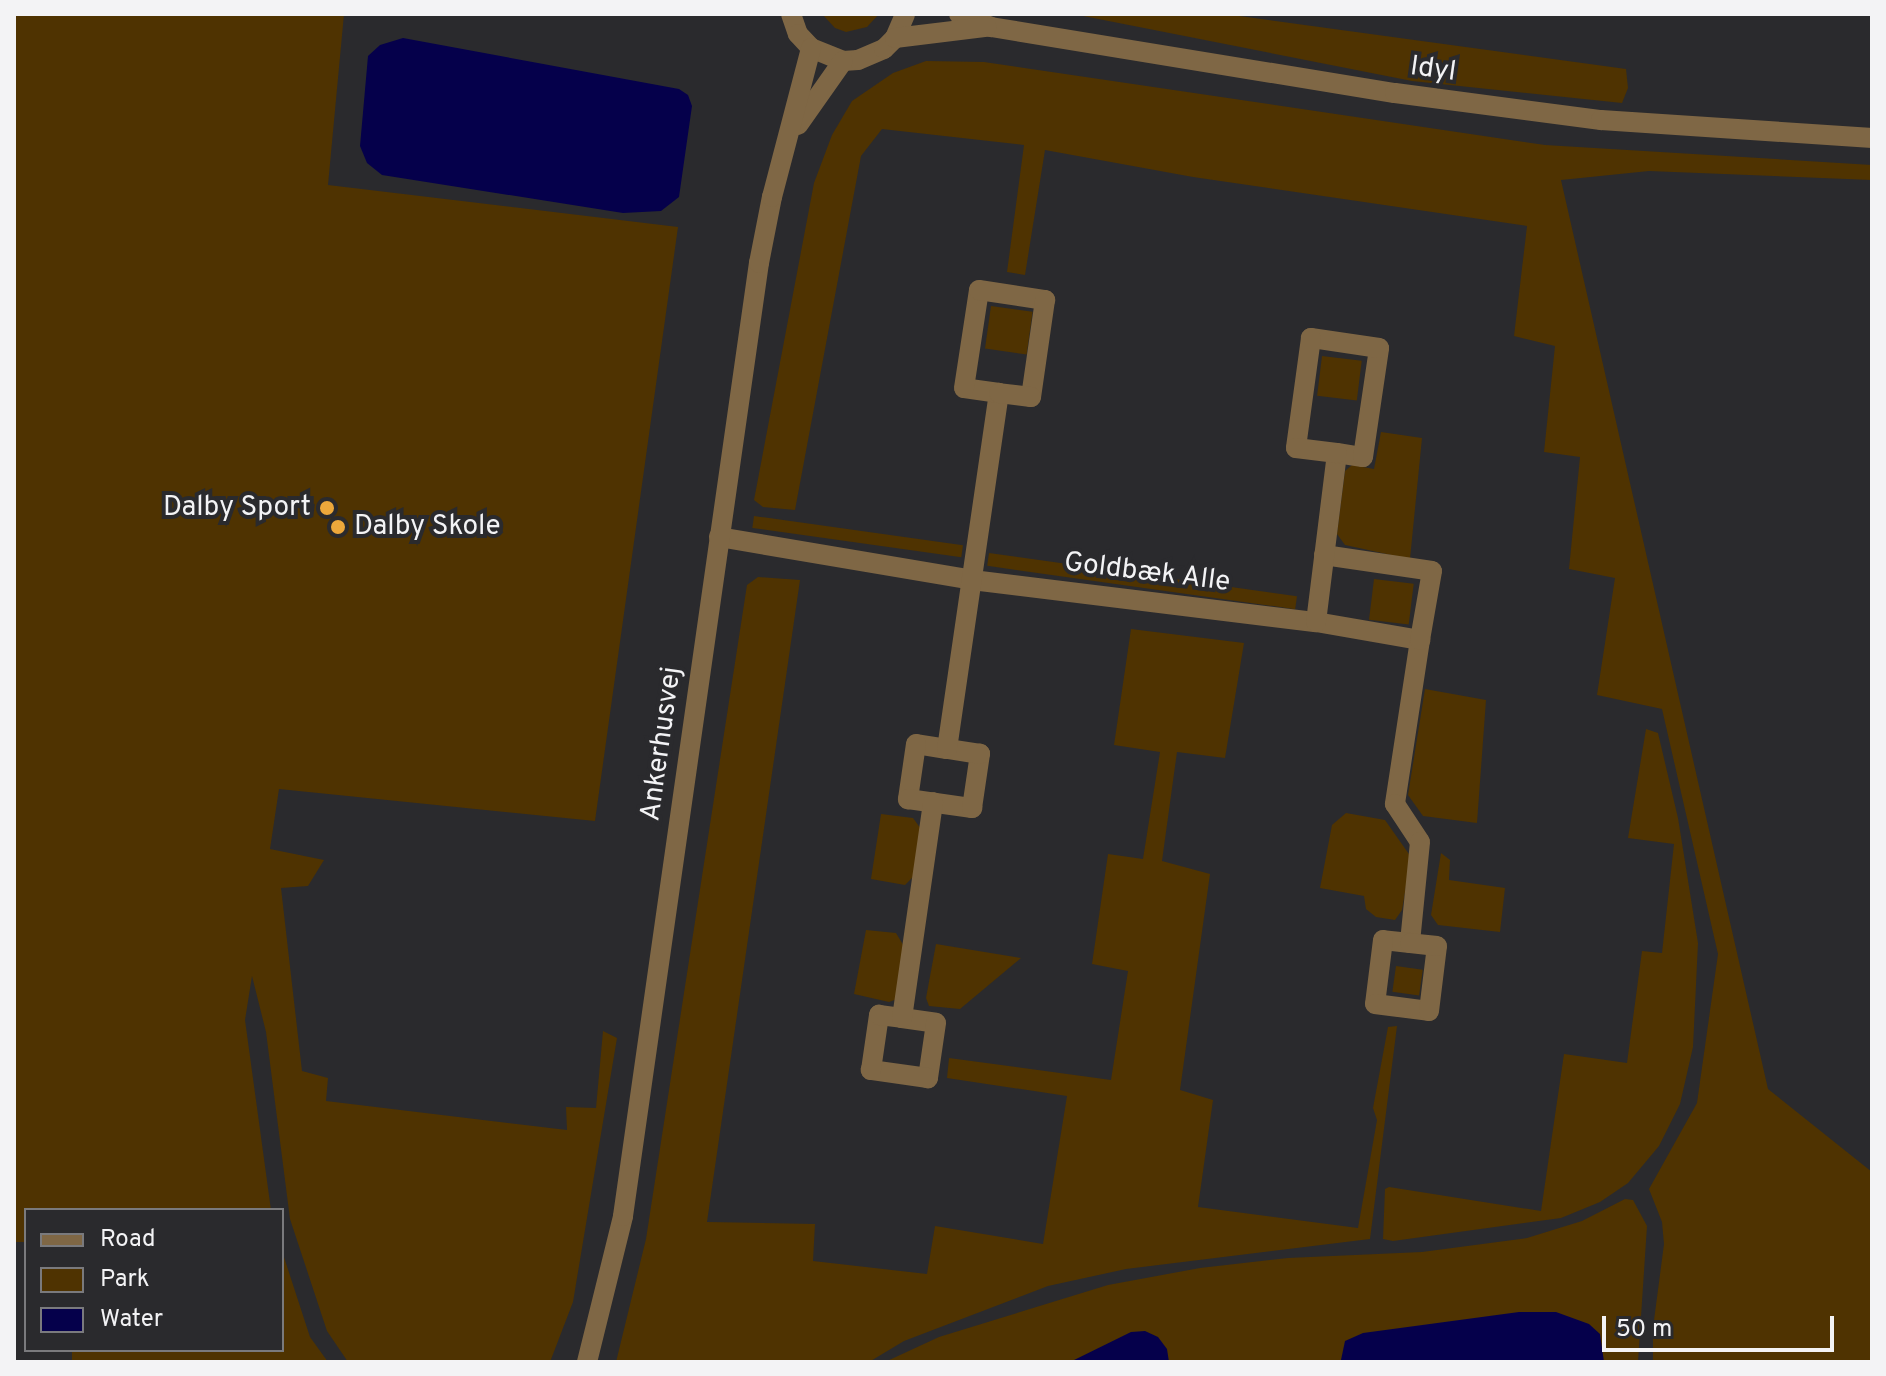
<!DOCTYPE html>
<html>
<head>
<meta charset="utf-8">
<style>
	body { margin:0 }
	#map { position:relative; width:1886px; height:1376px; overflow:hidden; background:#2a2a2d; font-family:Overpass,sans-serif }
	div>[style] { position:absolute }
	.green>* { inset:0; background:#4f3301; transform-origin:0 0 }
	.water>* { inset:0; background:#05004b }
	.minor>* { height:20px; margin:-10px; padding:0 10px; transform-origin:10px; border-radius:10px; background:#7f6745 }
	.dots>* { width:22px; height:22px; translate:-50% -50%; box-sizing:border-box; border:4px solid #2a2a2d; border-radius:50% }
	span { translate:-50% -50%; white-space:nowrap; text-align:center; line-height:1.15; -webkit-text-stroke:8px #2a2a2d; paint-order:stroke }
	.street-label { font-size:28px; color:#f3f3f5 }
	.poi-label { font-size:28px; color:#f3f3f5 }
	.right { translate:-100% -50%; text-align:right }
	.left { translate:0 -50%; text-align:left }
	.frame { position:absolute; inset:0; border:16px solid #f3f3f5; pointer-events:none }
	.legend { position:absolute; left:24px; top:1208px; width:260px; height:144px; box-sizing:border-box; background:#2a2a2d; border:2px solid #7a7a7d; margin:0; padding:10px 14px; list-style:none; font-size:24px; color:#f3f3f5 }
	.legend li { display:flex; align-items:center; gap:16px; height:40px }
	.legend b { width:40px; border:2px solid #7a7a7d }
	.scale { position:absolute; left:1602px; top:1316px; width:232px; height:36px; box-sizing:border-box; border:4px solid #f3f3f5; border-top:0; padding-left:10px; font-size:24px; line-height:28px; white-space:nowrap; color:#f3f3f5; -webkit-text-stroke:6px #2a2a2d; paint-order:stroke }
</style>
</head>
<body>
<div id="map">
	<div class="green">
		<i style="clip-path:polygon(14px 14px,344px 14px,328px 185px,678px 227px,595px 821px,279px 789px,270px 849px,324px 860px,308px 886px,281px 888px,302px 1071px,328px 1078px,326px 1101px,567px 1130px,566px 1107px,596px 1108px,603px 1031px,617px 1038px,573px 1302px,550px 1362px,348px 1362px,327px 1331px,290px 1219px,266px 1032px,252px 976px,245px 1020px,271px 1210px,26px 1210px,26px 1242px,14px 1242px)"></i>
		<i style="clip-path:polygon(822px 14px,879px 14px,867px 27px,846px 32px,835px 28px)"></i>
		<i style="clip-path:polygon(1073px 14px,1225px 14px,1626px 69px,1628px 88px,1622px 103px,1412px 81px)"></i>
		<i style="clip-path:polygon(926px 61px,984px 62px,1545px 145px,1872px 165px,1872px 180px,1649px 171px,1561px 180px,1768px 1089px,1872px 1172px,1872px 1362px,1653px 1362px,1653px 1328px,1664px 1244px,1662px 1222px,1649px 1189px,1697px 1103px,1718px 954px,1662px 709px,1597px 695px,1615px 578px,1569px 569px,1580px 457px,1544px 452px,1555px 346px,1514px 336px,1527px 226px,1193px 177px,1045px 150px,1025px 275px,1007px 272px,1024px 145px,882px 129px,861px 156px,795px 510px,763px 507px,754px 500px,814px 183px,832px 135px,852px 101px,893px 73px)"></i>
		<i style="left:991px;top:306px;width:42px;height:43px;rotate:8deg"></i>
		<i style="left:1322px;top:356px;width:40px;height:40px;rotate:7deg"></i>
		<i style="clip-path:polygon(1381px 432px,1422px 438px,1410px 559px,1345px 545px,1337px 534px,1345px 471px,1352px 465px,1374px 469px)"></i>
		<i style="left:754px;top:516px;width:211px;height:12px;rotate:8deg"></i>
		<i style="left:989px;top:553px;width:311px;height:13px;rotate:8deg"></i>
		<i style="clip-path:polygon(758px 577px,800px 580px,707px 1222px,815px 1224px,813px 1261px,927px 1274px,935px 1226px,1043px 1244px,1067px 1096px,947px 1078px,949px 1058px,1111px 1080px,1128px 971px,1092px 964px,1108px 854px,1143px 859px,1160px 752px,1114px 745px,1131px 629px,1244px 643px,1225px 758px,1177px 752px,1162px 861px,1210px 874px,1180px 1090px,1213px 1100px,1198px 1207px,1358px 1228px,1377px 1120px,1373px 1108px,1388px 1027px,1397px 1026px,1370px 1239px,1126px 1269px,1048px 1286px,904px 1341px,869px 1362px,616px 1362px,646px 1239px,747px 585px)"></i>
		<i style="left:1374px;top:579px;width:40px;height:41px;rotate:7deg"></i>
		<i style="clip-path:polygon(1425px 689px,1486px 700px,1477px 823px,1423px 816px,1408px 795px)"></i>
		<i style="clip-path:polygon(1646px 729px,1658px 733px,1678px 818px,1698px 943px,1693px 1047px,1680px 1104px,1659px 1146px,1628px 1183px,1600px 1202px,1561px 1218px,1393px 1241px,1383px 1239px,1385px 1189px,1389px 1187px,1541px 1211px,1564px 1054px,1627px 1063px,1642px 951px,1662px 953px,1674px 844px,1628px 838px)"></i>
		<i style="clip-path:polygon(1346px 813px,1385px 820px,1411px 857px,1402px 910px,1395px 920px,1376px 917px,1366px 909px,1364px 896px,1320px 888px,1332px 825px)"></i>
		<i style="clip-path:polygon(881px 814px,913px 818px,921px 829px,914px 876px,905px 885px,871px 879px)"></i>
		<i style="clip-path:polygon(1441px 853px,1450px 860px,1449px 880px,1505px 888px,1500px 932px,1438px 925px,1431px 915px)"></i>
		<i style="clip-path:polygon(866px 930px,896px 933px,905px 948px,897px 999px,889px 1002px,854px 994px)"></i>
		<i style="clip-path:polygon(936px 944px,1021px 958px,960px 1009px,929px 1006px,926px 998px)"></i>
		<i style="left:1396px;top:966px;width:27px;height:26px;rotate:8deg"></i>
		<i style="clip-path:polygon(1625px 1199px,1633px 1200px,1647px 1226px,1638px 1362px,885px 1362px,939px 1337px,1108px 1285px,1200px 1268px,1288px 1258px,1422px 1252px,1527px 1238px,1582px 1221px)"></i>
		<i style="clip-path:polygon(282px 1251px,310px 1337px,328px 1362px,72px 1362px,72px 1350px,282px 1350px)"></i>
	</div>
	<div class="water">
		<i style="clip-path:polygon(403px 38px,679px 89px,688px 95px,692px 106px,679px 197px,661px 211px,623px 213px,382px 175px,367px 163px,360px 146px,368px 56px,380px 45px)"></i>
		<i style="clip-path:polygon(1519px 1312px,1556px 1312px,1589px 1324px,1600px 1334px,1604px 1362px,1341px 1360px,1345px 1341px,1363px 1333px)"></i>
		<i style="clip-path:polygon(1145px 1331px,1158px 1337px,1167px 1349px,1169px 1362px,1070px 1362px,1131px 1332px)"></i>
	</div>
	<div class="minor">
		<i style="left:791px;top:14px;width:21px;rotate:71deg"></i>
		<i style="left:798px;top:34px;width:19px;rotate:47deg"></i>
		<i style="left:811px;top:48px;width:35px;rotate:22deg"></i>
		<i style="left:843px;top:61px;width:15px;rotate:-4deg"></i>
		<i style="left:858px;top:60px;width:28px;rotate:-23deg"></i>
		<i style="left:884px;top:49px;width:16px;rotate:-45deg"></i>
		<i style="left:895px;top:38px;width:26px;rotate:-67deg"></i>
		<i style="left:959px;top:14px;width:35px;rotate:22deg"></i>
		<i style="left:991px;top:27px;width:409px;rotate:9.3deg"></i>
		<i style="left:1395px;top:93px;width:208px;rotate:7.5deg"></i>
		<i style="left:1601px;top:120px;width:272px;rotate:3.8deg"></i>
		<i style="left:895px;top:38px;width:92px;rotate:-6.9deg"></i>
		<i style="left:798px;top:125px;width:78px;rotate:-54.9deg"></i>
		<i style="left:719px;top:537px;width:257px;rotate:9.6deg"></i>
		<i style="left:972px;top:580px;width:347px;rotate:7deg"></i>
		<i style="left:1316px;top:622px;width:106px;rotate:9.8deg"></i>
		<i style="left:1420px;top:640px;width:166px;rotate:98.7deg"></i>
		<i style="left:1395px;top:804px;width:45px;rotate:56.7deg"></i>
		<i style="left:1420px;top:842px;width:101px;rotate:95.7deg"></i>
		<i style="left:1410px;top:943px;width:27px;rotate:-174deg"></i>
		<i style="left:1383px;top:940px;width:64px;rotate:97.1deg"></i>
		<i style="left:1375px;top:1004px;width:54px;rotate:7.4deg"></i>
		<i style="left:1429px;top:1011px;width:65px;rotate:-83deg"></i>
		<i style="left:1437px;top:946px;width:27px;rotate:-174deg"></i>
		<i style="left:1324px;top:555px;width:109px;rotate:8.4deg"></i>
		<i style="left:1432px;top:571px;width:70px;rotate:99.9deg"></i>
		<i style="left:1316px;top:622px;width:170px;rotate:-82.9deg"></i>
		<i style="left:1337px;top:453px;width:26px;rotate:9deg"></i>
		<i style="left:1363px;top:457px;width:110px;rotate:-81.6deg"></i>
		<i style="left:1379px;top:348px;width:69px;rotate:-171.6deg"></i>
		<i style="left:1311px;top:338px;width:111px;rotate:97.8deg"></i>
		<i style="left:1296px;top:448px;width:41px;rotate:7deg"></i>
		<i style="left:947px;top:749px;width:31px;rotate:-171deg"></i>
		<i style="left:916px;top:744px;width:56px;rotate:98.3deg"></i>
		<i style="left:908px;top:799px;width:65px;rotate:8deg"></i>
		<i style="left:972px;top:808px;width:55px;rotate:-81.6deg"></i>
		<i style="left:980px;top:754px;width:33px;rotate:-171deg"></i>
		<i style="left:947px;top:749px;width:360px;rotate:-81.7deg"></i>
		<i style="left:999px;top:393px;width:35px;rotate:-172deg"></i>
		<i style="left:964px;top:388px;width:99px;rotate:-81.3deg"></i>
		<i style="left:979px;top:290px;width:67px;rotate:8.6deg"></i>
		<i style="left:1045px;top:300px;width:98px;rotate:98.2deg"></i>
		<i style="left:1031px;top:397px;width:32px;rotate:-173deg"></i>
		<i style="left:902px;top:1018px;width:34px;rotate:8deg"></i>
		<i style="left:936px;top:1023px;width:56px;rotate:98.3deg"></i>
		<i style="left:928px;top:1078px;width:58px;rotate:-172deg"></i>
		<i style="left:871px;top:1070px;width:56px;rotate:-81.7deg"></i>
		<i style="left:879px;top:1015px;width:23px;rotate:7deg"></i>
		<i style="left:902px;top:1018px;width:218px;rotate:-81.8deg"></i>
		<i style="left:587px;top:1362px;width:150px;rotate:-76.1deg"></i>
		<i style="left:623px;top:1216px;width:963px;rotate:-81.88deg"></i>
		<i style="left:759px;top:263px;width:67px;rotate:-78.9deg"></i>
		<i style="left:772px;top:197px;width:154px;rotate:-75.3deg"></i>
	</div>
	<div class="dots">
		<i style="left:327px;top:508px;background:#eda83b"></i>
		<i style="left:338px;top:527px;background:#eda83b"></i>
	</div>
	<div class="street-label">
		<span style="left:1433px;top:70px;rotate:8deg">Idyl</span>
		<span style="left:1147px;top:573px;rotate:7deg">Goldbæk Alle</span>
		<span style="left:662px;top:744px;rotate:-82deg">Ankerhusvej</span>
	</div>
	<div class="poi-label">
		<span class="right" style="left:311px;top:508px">Dalby Sport</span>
		<span class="left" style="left:354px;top:527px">Dalby Skole</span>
	</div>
	<div class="frame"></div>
	<ul class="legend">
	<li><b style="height:10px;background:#7f6745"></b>Road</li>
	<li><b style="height:22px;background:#4f3301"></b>Park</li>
	<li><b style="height:22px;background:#05004b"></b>Water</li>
	</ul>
	<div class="scale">50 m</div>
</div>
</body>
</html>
